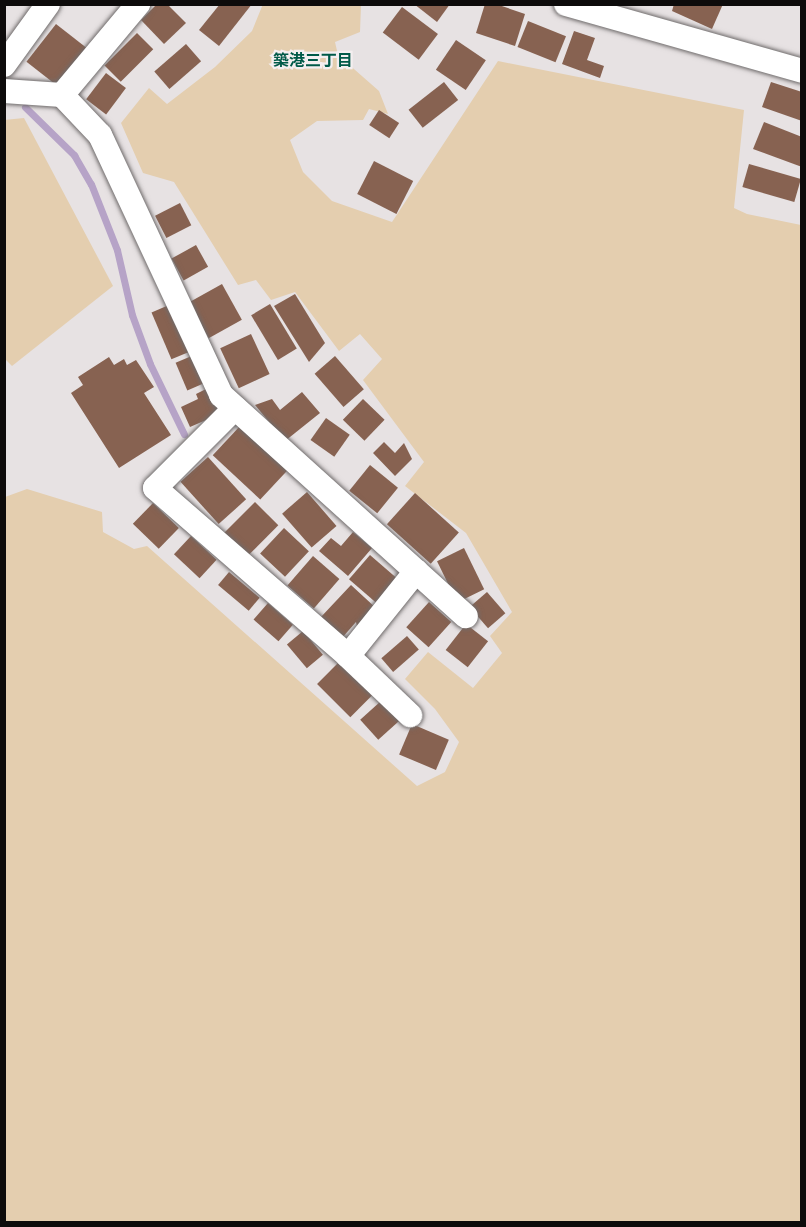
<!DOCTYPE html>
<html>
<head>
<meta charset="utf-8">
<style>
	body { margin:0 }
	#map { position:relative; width:806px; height:1227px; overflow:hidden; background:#e7e2e3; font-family:Manrope,"Noto Sans JP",sans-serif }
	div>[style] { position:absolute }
	.green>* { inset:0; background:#e4ceaf }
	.stream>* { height:7px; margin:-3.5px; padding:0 3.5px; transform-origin:3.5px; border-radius:3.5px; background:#b6a3c7 }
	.building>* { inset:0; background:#876251; transform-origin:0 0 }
	.roads { filter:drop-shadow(0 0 2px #6f6b6b) drop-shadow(0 0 2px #6f6b6b) }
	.minor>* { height:24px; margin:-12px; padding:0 12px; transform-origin:12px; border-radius:12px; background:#fff }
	span { translate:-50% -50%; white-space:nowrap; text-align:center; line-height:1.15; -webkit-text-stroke:4.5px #f4eff0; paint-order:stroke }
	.neighbourhood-label { font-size:16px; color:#005a48; font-weight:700 }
	.frame { position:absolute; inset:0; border:6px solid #0d0b0b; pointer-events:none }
</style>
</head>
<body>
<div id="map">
	<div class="green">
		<i style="clip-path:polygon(263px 4px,361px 5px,360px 32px,335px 42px,338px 55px,379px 91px,388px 114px,369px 109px,363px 120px,317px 121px,290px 140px,303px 172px,332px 201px,392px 222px,498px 61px,744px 110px,734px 208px,747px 214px,801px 225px,801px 1222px,5px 1222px,5px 497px,27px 489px,102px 512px,103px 532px,134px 549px,147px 546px,417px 786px,445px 772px,459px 742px,435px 709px,405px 679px,428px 652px,473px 688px,502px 653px,490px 636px,512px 612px,466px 533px,405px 486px,424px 462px,363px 380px,382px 359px,360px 334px,339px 351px,295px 292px,271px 300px,256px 280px,238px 285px,174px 182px,143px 173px,121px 123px,149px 88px,167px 104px,215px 67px,252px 31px)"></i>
		<i style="clip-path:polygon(24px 118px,113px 286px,12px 366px,4px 358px,4px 120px)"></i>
	</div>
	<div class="stream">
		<i style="left:25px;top:107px;width:69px;rotate:44.4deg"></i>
		<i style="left:74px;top:155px;width:34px;rotate:60deg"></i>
		<i style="left:91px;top:184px;width:71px;rotate:68.5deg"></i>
		<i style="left:117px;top:250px;width:67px;rotate:77deg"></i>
		<i style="left:132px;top:315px;width:52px;rotate:69.8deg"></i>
		<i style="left:150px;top:364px;width:78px;rotate:64.1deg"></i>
	</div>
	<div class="building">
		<i style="clip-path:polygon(157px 4px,167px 4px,186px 23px,164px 44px,141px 20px)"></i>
		<i style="clip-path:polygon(220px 4px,252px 4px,219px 46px,199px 30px)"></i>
		<i style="clip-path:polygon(414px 4px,450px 4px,437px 22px)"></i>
		<i style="clip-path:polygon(485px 4px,496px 4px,525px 14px,515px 46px,476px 33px)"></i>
		<i style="clip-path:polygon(674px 4px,723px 4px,712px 29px,672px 11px)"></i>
		<i style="left:402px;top:7px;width:45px;height:32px;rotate:37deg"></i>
		<i style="left:528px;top:21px;width:41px;height:28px;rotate:22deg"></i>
		<i style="left:56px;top:24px;width:41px;height:48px;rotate:38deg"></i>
		<i style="clip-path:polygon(574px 31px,595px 38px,587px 60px,604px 66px,600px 78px,562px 64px)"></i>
		<i style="left:137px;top:33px;width:23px;height:46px;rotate:45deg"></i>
		<i style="left:456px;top:40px;width:36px;height:36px;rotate:34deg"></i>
		<i style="left:186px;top:44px;width:23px;height:42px;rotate:49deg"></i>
		<i style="left:106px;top:73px;width:25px;height:33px;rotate:37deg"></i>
		<i style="left:444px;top:82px;width:23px;height:45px;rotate:52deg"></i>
		<i style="clip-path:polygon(771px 82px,802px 92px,802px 121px,762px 107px)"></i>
		<i style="left:379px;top:110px;width:24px;height:18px;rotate:33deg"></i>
		<i style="clip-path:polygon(764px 122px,802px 137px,802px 167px,753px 149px)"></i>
		<i style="left:374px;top:161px;width:44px;height:37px;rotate:27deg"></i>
		<i style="left:749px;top:164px;width:54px;height:24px;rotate:16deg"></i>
		<i style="left:180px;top:203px;width:25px;height:28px;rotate:63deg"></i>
		<i style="left:196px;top:245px;width:25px;height:28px;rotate:61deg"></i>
		<i style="left:222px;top:284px;width:41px;height:38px;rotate:61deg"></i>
		<i style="clip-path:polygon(295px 294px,325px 343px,309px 362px,274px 306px)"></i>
		<i style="left:270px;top:304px;width:52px;height:22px;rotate:59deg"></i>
		<i style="left:169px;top:305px;width:51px;height:19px;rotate:67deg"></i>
		<i style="left:251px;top:334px;width:44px;height:34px;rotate:65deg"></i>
		<i style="left:194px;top:355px;width:30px;height:20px;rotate:67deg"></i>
		<i style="left:335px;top:356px;width:44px;height:27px;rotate:49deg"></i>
		<i style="clip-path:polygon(109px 357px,114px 365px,124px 359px,127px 365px,136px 360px,154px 387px,144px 393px,171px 435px,119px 468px,71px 393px,83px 385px,78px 377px)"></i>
		<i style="clip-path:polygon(208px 388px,220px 414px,190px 427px,181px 407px,198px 399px,196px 394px)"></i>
		<i style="clip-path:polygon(302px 392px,320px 413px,285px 441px,255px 405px,272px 399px,280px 410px)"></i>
		<i style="left:363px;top:399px;width:30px;height:29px;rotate:44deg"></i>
		<i style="left:326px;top:418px;width:29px;height:27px;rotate:35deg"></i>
		<i style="left:240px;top:426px;width:65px;height:40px;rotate:43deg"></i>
		<i style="clip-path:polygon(384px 442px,395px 453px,404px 443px,412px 459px,395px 476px,373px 453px)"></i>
		<i style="left:208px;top:457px;width:57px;height:37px;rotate:48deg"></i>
		<i style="left:370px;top:465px;width:36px;height:33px;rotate:39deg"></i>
		<i style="left:307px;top:492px;width:45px;height:33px;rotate:49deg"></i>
		<i style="left:415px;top:493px;width:59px;height:42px;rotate:42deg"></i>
		<i style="left:255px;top:502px;width:33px;height:46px;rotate:45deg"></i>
		<i style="left:153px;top:503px;width:36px;height:29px;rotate:44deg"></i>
		<i style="left:284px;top:528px;width:34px;height:35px;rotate:43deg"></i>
		<i style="clip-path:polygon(353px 532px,372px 548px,348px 576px,319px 551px,331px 538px,341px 546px)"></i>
		<i style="left:191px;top:536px;width:35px;height:25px;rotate:43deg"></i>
		<i style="left:464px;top:548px;width:46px;height:30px;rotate:64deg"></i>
		<i style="left:370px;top:555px;width:44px;height:32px;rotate:41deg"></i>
		<i style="left:313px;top:556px;width:35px;height:39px;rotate:41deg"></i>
		<i style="left:229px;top:572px;width:40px;height:17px;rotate:40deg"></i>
		<i style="clip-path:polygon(351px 585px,377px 609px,358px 630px,356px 622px,342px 638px,320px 618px)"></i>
		<i style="left:487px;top:592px;width:28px;height:23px;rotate:49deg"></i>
		<i style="left:429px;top:602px;width:30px;height:34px;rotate:42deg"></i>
		<i style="left:268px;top:603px;width:33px;height:22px;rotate:41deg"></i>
		<i style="left:466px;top:624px;width:28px;height:33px;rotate:38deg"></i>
		<i style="left:303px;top:631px;width:31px;height:21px;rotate:50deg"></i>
		<i style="left:407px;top:636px;width:18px;height:34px;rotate:49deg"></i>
		<i style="left:339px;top:662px;width:47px;height:31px;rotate:45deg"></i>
		<i style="left:381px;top:701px;width:27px;height:28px;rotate:48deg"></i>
		<i style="left:412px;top:724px;width:40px;height:33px;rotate:23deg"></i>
	</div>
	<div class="roads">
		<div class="minor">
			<i style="left:566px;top:4px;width:245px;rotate:15.8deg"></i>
			<i style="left:4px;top:65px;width:75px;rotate:-54.2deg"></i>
			<i style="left:4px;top:91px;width:58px;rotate:3.9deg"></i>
			<i style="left:62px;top:95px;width:55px;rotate:46.5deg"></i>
			<i style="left:100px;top:135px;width:287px;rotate:65deg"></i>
			<i style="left:221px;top:395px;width:330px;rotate:42.1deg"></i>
			<i style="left:62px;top:95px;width:119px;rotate:-50.1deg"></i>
			<i style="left:235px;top:408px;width:113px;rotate:135deg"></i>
			<i style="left:155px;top:488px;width:256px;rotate:41deg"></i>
			<i style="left:348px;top:656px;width:109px;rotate:-51.3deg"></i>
			<i style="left:348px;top:656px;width:86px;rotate:43.6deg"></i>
		</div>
	</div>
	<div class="neighbourhood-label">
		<span style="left:313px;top:60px">築港三丁目</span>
	</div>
	<div class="frame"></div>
</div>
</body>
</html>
